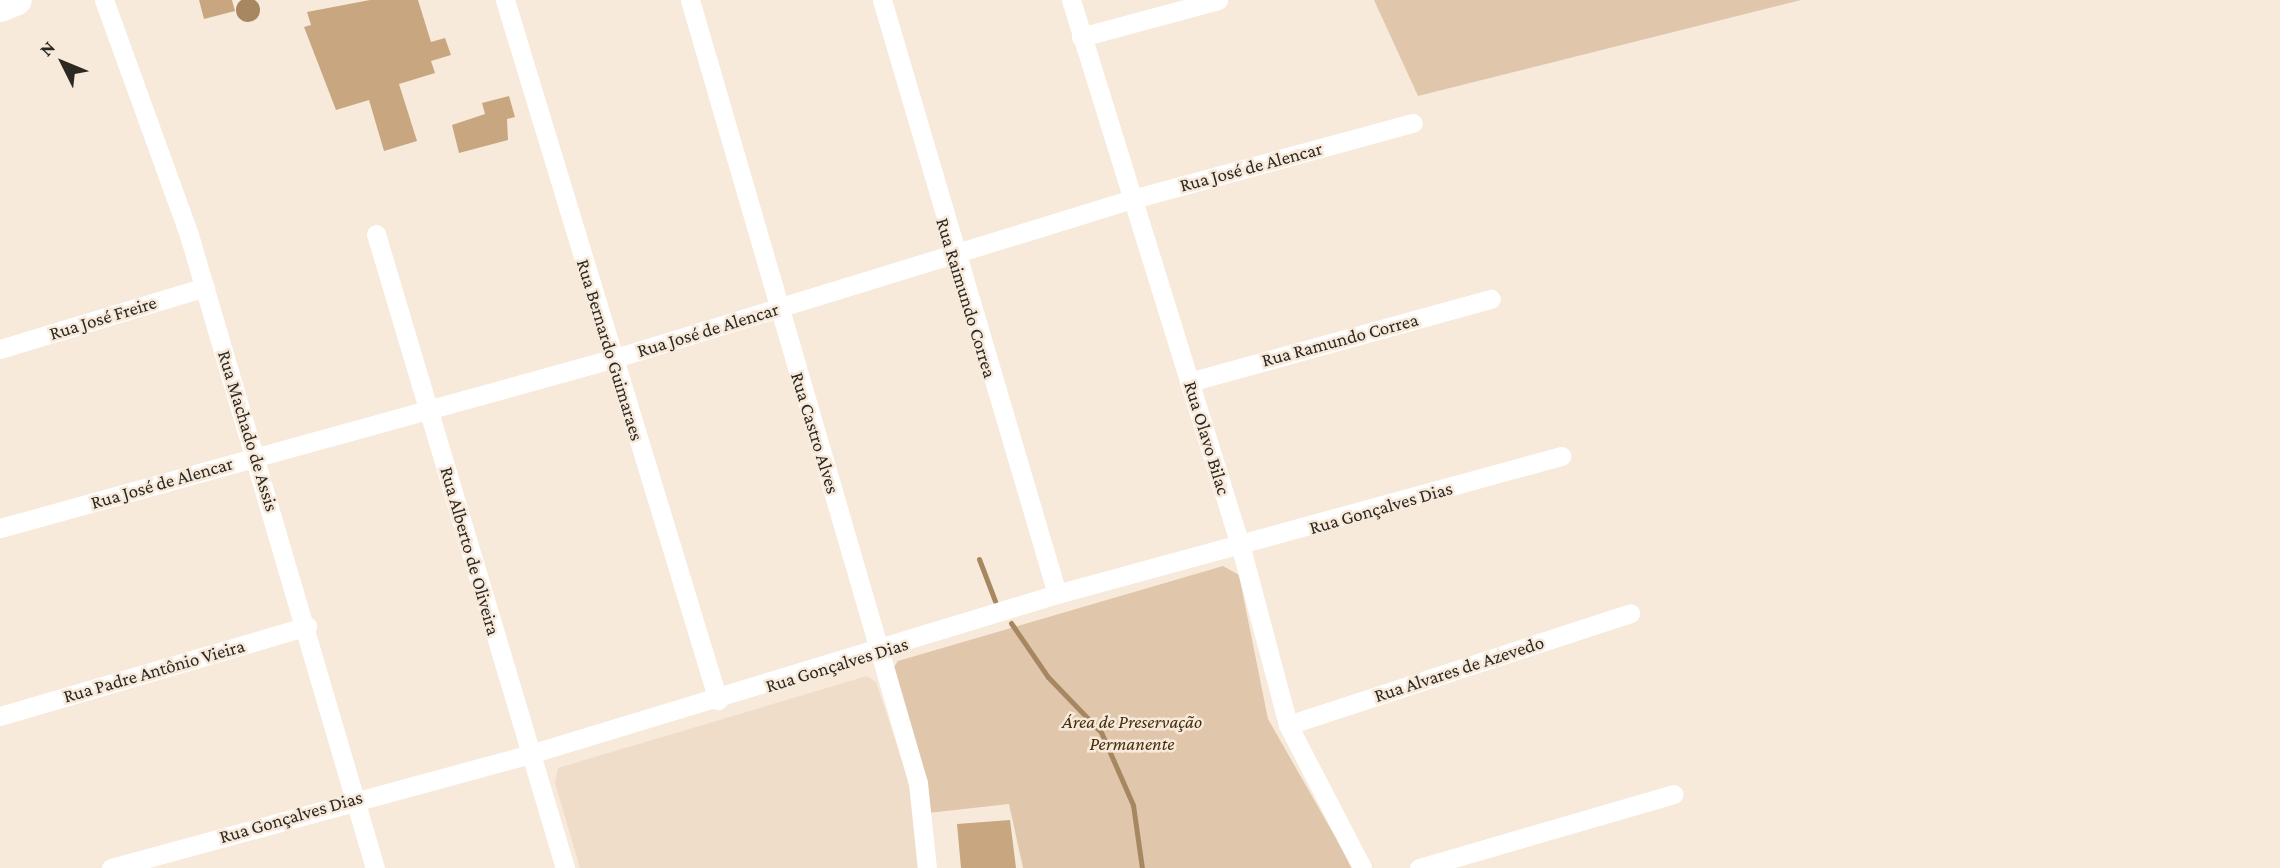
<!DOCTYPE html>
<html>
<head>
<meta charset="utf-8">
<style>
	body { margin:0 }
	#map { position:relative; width:2280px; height:868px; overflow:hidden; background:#f7eadb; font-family:"Crimson Pro",serif }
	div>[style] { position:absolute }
	.built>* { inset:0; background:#efddc9 }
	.green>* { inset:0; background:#e0c7ab }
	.water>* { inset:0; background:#a78761 }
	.round { border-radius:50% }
	.stream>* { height:5px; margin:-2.5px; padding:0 2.5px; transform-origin:2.5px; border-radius:2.5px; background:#a78761 }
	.building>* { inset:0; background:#c8a780 }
	.street>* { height:19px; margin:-9.5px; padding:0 9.5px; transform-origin:9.5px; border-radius:9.5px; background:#fff }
	.primary>* { height:30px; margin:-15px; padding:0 15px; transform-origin:15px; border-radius:15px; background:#fff }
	span { translate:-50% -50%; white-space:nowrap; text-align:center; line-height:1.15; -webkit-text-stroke:5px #f7eadb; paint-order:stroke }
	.street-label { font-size:19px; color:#2c2822 }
	.park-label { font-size:19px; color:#442c0c; font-style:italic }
	.north { position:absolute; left:28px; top:28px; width:70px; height:70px; -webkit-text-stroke:5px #f7eadb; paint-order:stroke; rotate:313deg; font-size:19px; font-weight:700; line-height:28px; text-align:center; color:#2c2822 }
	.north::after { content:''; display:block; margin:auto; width:24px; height:32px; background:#2c2822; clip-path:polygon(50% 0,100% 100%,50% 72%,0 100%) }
</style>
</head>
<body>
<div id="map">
	<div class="built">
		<i style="clip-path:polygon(867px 676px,876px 682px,910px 784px,918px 868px,580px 868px,555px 783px,558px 768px)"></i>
	</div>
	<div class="green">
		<i style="clip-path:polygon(1374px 0,1801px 0,1418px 96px)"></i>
		<i style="clip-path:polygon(1223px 566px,1239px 575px,1268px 719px,1353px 868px,1023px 868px,1009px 804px,928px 813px,894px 667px,898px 661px)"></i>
	</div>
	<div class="water">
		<i class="round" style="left:236px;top:-2px;width:24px;height:24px"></i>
	</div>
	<div class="stream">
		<i style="left:979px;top:559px;width:45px;rotate:69.1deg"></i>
		<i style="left:1011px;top:623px;width:65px;rotate:55.6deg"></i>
		<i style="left:1048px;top:677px;width:76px;rotate:46.1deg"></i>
		<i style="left:1101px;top:732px;width:80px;rotate:66.3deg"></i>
		<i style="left:1133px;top:805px;width:64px;rotate:81.9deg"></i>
	</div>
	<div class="building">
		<i style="clip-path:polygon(199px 0,232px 0,235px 11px,204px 19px)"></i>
		<i style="clip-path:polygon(370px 0,418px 0,431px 42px,445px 38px,451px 55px,431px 61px,435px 73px,399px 84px,417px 141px,384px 151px,369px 100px,336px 110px,304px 27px,311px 25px,307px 12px)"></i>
		<i style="clip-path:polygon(509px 96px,515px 117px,507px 119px,508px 140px,459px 153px,452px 125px,485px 114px,482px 103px)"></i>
		<i style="clip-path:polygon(1010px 820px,1016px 868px,961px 868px,957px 824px)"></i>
	</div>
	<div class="street">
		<i style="left:104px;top:0;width:250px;rotate:70.1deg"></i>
		<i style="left:189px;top:235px;width:660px;rotate:73.63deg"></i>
		<i style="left:505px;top:0;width:732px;rotate:73.08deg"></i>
		<i style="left:690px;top:0;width:816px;rotate:73.77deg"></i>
		<i style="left:918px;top:783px;width:85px;rotate:84deg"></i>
		<i style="left:882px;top:0;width:619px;rotate:73.58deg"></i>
		<i style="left:1071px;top:0;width:574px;rotate:72.77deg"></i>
		<i style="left:1241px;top:548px;width:183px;rotate:75.1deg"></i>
		<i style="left:1288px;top:725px;width:161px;rotate:62.6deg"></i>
		<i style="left:1081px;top:37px;width:142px;rotate:-15.1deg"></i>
		<i style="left:376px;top:234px;width:662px;rotate:73.4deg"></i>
		<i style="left:0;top:349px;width:214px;rotate:-16.8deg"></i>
		<i style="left:1189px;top:382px;width:313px;rotate:-15.4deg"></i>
		<i style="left:0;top:528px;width:635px;rotate:-15.44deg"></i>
		<i style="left:612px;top:359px;width:541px;rotate:-17.09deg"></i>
		<i style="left:1129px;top:200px;width:294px;rotate:-15.2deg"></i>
		<i style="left:0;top:716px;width:320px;rotate:-16.3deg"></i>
		<i style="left:1288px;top:725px;width:360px;rotate:-18.1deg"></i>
		<i style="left:111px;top:868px;width:434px;rotate:-15.2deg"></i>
		<i style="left:530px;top:754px;width:551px;rotate:-16.89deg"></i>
		<i style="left:1057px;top:594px;width:523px;rotate:-15.31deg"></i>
		<i style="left:1419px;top:868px;width:265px;rotate:-16.2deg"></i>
	</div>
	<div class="primary">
		<i style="left:0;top:7px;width:18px;rotate:-22deg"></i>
	</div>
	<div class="street-label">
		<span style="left:1251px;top:167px;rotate:-15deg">Rua José de Alencar</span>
		<span style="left:966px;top:298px;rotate:73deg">Rua Raimundo Correa</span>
		<span style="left:103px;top:318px;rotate:-17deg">Rua José Freire</span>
		<span style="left:708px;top:330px;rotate:-17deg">Rua José de Alencar</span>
		<span style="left:1340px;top:340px;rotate:-15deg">Rua Ramundo Correa</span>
		<span style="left:610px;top:350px;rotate:73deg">Rua Bernardo Guimaraes</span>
		<span style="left:248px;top:431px;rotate:73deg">Rua Machado de Assis</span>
		<span style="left:815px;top:433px;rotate:73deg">Rua Castro Alves</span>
		<span style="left:1207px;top:438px;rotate:73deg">Rua Olavo Bilac</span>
		<span style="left:162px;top:483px;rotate:-16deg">Rua José de Alencar</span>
		<span style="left:1381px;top:508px;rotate:-16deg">Rua Gonçalves Dias</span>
		<span style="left:470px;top:551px;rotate:74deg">Rua Alberto de Oliveira</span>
		<span style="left:837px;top:665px;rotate:-17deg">Rua Gonçalves Dias</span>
		<span style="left:1459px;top:669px;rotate:-18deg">Rua Alvares de Azevedo</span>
		<span style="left:154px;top:671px;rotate:-16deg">Rua Padre Antônio Vieira</span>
		<span style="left:291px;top:817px;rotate:-16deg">Rua Gonçalves Dias</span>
	</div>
	<div class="park-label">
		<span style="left:1132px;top:733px">Área de Preservação<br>Permanente</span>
	</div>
	<div class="north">N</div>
</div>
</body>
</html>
